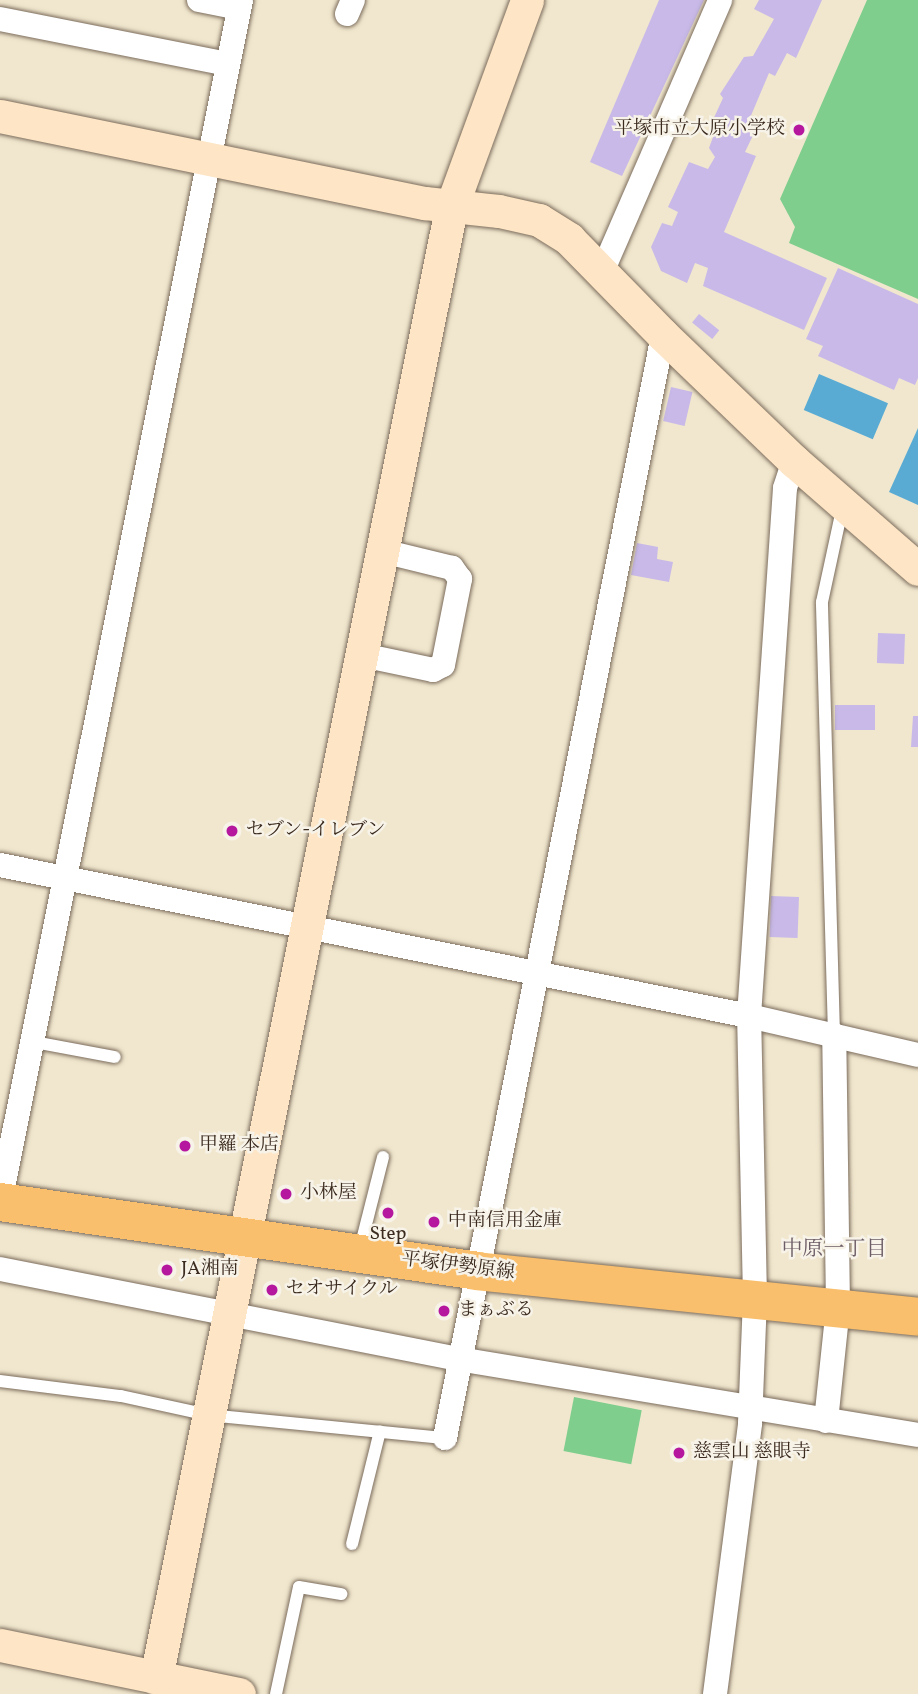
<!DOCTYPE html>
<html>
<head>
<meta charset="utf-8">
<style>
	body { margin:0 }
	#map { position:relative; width:918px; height:1694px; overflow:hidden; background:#f1e7ce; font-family:Vollkorn,"Noto Serif JP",serif }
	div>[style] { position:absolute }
	.green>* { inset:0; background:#7fce8d; transform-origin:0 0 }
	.water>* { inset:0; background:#59abd4; transform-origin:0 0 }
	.building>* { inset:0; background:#c8b9e8; transform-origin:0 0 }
	.roads { filter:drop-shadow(0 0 2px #7b6c5c) drop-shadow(0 0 2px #7b6c5c) }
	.lane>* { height:12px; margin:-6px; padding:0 6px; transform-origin:6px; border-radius:6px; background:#fff }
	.street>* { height:24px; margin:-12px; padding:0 12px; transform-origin:12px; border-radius:12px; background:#fff }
	.secondary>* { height:33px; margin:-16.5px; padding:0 16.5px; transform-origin:16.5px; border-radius:16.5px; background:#fde5c5 }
	.primary>* { height:38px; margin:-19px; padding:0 19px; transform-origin:19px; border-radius:19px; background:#f9bf6d }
	.dots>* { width:19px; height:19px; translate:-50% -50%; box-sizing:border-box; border:4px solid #f7f3e8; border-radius:50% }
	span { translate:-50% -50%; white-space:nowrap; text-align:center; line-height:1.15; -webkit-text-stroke:5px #f7f3e8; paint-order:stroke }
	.poi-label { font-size:19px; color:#3b2a1e }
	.right { translate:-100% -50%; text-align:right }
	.left { translate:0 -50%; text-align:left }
	.street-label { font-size:19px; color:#3b2a1e }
	.neighbourhood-label { font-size:21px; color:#6c5c65 }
</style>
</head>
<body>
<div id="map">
	<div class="green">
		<i style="clip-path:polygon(867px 0,918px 0,918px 299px,789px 243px,795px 227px,780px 199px)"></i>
		<i style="left:574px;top:1397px;width:69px;height:55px;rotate:11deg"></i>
	</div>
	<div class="water">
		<i style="left:819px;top:374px;width:75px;height:39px;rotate:23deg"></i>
		<i style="clip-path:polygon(918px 428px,918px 505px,889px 492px)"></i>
	</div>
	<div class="building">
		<i style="clip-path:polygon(659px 0,704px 0,622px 176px,590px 162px)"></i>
		<i style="clip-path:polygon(759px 0,822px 0,796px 58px,787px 53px,775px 76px,769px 73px,747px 125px,756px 129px,745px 152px,756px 156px,724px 232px,827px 278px,804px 330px,703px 286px,708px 268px,695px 263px,687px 283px,661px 271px,651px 247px,662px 223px,672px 226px,678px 212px,668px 207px,689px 162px,708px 169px,715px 157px,709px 148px,716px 129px,712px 122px,723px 98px,720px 94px,744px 57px,753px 56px,774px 19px,754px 9px)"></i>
		<i style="clip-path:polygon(838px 268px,918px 304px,918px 378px,915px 385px,899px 378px,894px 390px,818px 356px,823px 346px,806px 339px)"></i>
		<i style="left:699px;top:314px;width:26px;height:11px;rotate:39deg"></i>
		<i style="left:671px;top:387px;width:22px;height:35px;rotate:13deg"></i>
		<i style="clip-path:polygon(637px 543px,658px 547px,657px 559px,673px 562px,669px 582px,631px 575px)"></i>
		<i style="left:878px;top:633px;width:27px;height:30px;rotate:2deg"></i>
		<i style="left:835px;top:705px;width:40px;height:25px"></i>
		<i style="clip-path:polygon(913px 716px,918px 716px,918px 747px,911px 747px)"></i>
		<i style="left:771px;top:896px;width:28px;height:41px;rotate:2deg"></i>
	</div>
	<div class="roads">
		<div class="lane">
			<i style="left:834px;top:1035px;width:433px;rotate:-91.6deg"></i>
			<i style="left:822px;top:602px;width:85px;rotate:-77.8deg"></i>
			<i style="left:840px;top:519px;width:13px;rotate:-58deg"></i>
			<i style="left:34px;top:1042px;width:82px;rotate:10.5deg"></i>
			<i style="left:359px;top:1252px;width:98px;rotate:-75.8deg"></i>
			<i style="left:0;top:1381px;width:122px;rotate:7.1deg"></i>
			<i style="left:121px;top:1396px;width:90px;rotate:12.2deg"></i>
			<i style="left:209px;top:1415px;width:237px;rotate:5.6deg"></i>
			<i style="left:352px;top:1544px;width:116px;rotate:-76.1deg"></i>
			<i style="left:276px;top:1694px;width:109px;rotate:-77.9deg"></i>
			<i style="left:299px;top:1587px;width:43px;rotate:9.5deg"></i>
		</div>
		<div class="street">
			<i style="left:199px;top:0;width:41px;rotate:11.3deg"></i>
			<i style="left:347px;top:14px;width:15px;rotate:-67deg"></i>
			<i style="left:0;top:19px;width:232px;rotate:11.2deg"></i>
			<i style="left:602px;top:272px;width:296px;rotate:-66.5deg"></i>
			<i style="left:362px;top:655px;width:73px;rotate:11.9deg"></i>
			<i style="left:433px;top:670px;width:11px;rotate:-27deg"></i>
			<i style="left:443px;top:665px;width:88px;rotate:-78.8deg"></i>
			<i style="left:460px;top:579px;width:14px;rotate:-126deg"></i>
			<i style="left:452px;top:568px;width:71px;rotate:-166.2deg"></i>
			<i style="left:0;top:865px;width:764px;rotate:11.4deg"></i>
			<i style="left:749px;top:1016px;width:173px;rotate:13deg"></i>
			<i style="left:0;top:1202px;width:1226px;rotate:-78.66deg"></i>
			<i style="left:0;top:1269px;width:468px;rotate:11.1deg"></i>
			<i style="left:459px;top:1359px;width:465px;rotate:9.4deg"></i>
			<i style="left:826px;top:1421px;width:115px;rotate:-84deg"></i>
			<i style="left:838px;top:1307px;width:272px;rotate:-90.8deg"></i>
			<i style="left:445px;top:1438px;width:1124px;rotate:-78.82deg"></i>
			<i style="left:715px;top:1694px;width:273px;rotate:-82.6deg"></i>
			<i style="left:750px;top:1423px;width:125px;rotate:-87.7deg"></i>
			<i style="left:755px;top:1298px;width:282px;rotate:-91.2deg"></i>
			<i style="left:749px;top:1016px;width:529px;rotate:-86.1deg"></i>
			<i style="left:785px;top:488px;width:28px;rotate:-72deg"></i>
		</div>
		<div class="secondary">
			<i style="left:0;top:116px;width:434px;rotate:11.6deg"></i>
			<i style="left:425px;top:203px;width:74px;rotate:6.2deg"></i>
			<i style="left:499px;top:211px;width:41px;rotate:12.7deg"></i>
			<i style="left:539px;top:220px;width:36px;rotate:32deg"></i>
			<i style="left:569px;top:239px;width:134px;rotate:45.6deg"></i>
			<i style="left:663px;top:335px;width:182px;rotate:43.9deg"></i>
			<i style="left:794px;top:461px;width:164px;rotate:41.1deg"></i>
			<i style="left:0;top:1645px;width:244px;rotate:11.6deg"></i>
			<i style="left:156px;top:1678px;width:1499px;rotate:-78.65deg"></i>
			<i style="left:451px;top:208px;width:221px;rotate:-69.9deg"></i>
		</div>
		<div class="primary">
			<i style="left:0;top:1202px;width:481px;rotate:8.2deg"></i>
			<i style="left:476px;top:1271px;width:444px;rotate:5.9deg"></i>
		</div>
	</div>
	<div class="dots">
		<i style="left:799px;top:130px;background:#b5179e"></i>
		<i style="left:232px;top:831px;background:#b5179e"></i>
		<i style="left:185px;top:1146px;background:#b5179e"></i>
		<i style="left:286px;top:1194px;background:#b5179e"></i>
		<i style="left:388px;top:1213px;background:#b5179e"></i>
		<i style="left:434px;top:1222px;background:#b5179e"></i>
		<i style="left:167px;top:1270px;background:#b5179e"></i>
		<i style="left:272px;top:1290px;background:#b5179e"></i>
		<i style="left:444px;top:1311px;background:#b5179e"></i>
		<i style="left:679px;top:1453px;background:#b5179e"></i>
	</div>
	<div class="poi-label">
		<span class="right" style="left:785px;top:130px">平塚市立大原小学校</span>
		<span class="left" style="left:246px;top:831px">セブン-イレブン</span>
		<span class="left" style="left:199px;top:1146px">甲羅 本店</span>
		<span class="left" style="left:300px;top:1194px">小林屋</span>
		<span class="left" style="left:448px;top:1222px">中南信用金庫</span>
		<span style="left:388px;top:1235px">Step</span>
		<span class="left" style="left:181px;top:1270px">JA湘南</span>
		<span class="left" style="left:286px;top:1290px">セオサイクル</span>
		<span class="left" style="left:458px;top:1311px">まぁぶる</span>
		<span class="left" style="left:693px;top:1453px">慈雲山 慈眼寺</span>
	</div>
	<div class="street-label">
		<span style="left:458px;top:1267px;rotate:7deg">平塚伊勢原線</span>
	</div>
	<div class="neighbourhood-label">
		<span style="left:834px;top:1250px">中原一丁目</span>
	</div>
</div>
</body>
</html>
